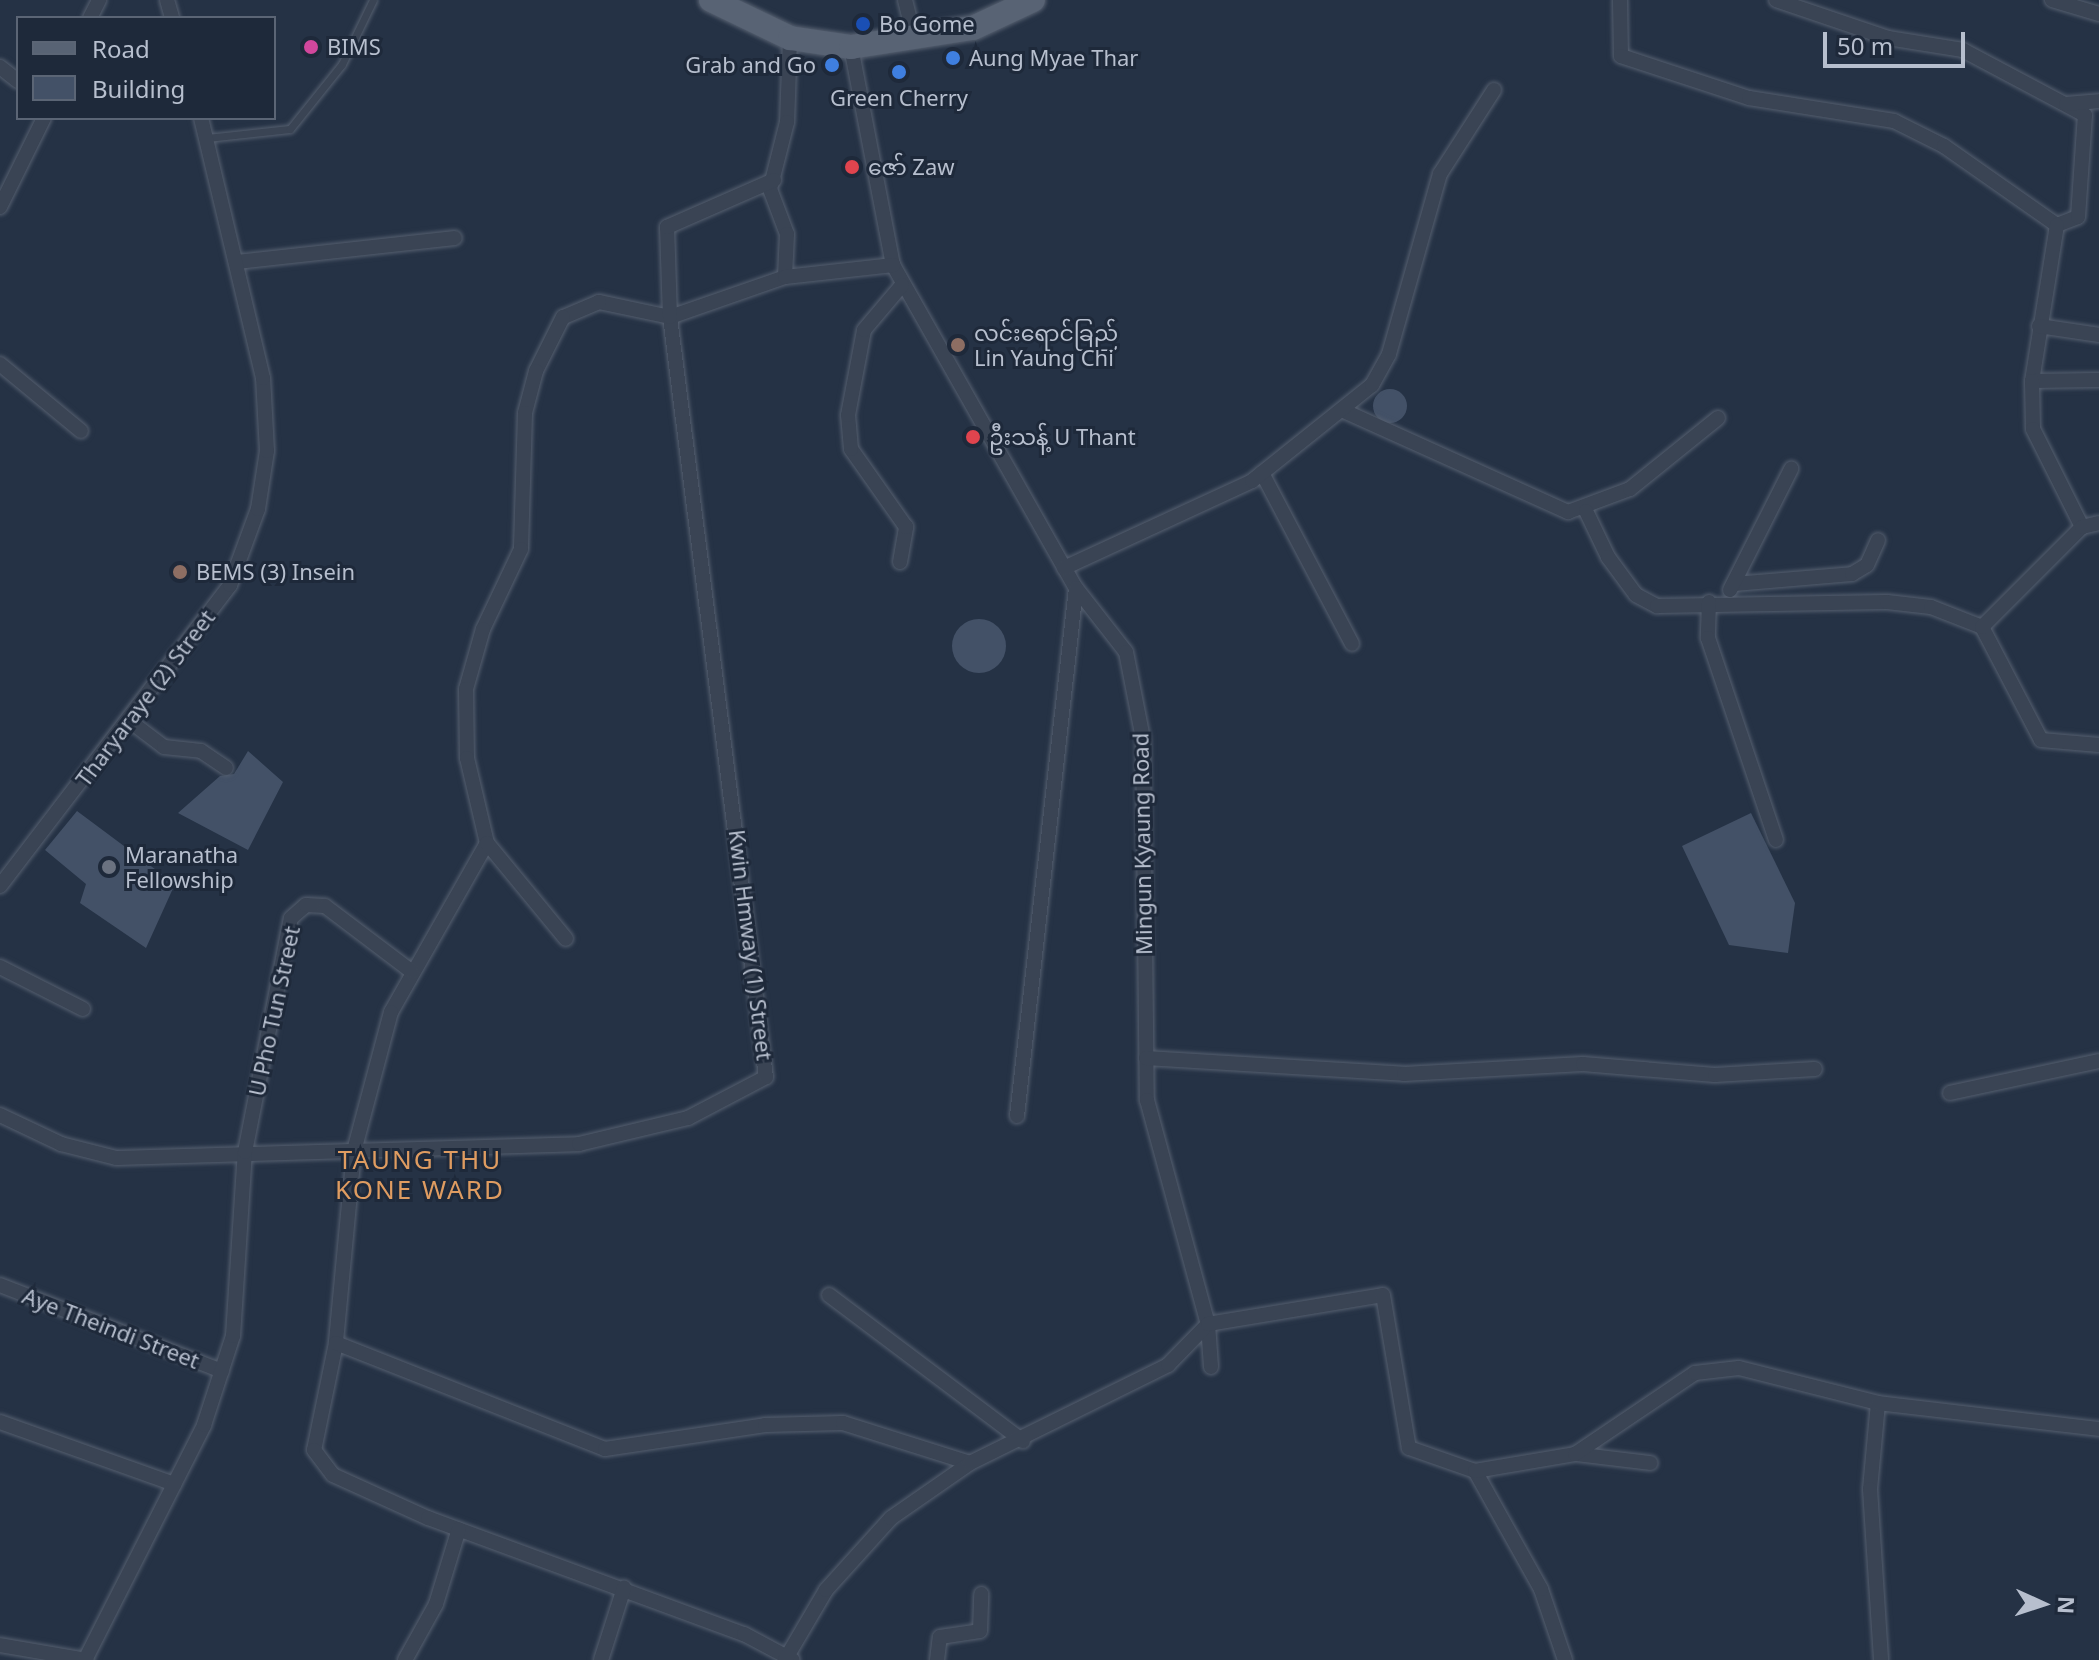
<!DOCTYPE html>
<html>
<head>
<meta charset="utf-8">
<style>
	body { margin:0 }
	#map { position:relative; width:2099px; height:1660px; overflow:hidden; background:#253245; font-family:"Noto Sans","Noto Sans Myanmar",sans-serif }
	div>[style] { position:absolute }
	.building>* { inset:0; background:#435167 }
	.round { border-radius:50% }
	.roads { filter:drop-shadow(0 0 2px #555f6f) drop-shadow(0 0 2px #555f6f) }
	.lane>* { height:7px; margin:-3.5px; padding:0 3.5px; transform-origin:3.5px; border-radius:3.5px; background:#3a4454 }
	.street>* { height:14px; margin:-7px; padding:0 7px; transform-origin:7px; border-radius:7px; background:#3a4454 }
	.primary>* { height:24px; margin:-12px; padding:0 12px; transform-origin:12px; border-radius:12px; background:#586374 }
	.dots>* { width:22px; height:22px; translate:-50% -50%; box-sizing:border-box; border:4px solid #1e293a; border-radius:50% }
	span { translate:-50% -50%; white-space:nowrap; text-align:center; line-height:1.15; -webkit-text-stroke:6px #1e293a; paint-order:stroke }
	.poi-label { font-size:22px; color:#b7bfce }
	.left { translate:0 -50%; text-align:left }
	.right { translate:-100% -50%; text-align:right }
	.street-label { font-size:22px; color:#b7bfce }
	.quarter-label { font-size:26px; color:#df9c61; letter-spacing:2px }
	.legend { position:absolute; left:16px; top:16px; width:260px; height:104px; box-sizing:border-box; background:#1e293a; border:2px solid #5b6575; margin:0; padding:10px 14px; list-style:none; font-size:24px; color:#b7bfce }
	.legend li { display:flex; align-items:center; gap:16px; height:40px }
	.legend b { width:40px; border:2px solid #5b6575 }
	.north { position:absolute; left:2003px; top:1564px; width:80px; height:80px; -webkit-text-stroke:6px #1e293a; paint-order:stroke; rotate:93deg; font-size:22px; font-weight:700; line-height:32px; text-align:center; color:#b7bfce }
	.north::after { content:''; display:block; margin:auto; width:28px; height:36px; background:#b7bfce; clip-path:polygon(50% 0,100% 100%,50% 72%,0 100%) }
	.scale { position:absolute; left:1823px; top:32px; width:142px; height:36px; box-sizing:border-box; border:4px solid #b7bfce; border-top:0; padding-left:10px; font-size:24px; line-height:28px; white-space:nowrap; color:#b7bfce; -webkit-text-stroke:6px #1e293a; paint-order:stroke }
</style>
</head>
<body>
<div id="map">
	<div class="building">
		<i class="round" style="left:1373px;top:389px;width:34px;height:34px"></i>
		<i class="round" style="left:952px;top:619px;width:54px;height:54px"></i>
		<i style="clip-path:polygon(248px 751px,283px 782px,248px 850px,178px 813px,220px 776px,234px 774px)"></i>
		<i style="clip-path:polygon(77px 811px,175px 884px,146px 948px,80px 903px,86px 884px,45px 850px)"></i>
		<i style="clip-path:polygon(1751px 813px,1795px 903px,1788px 953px,1729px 945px,1682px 846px)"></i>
	</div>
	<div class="roads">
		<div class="lane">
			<i style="left:207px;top:138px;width:83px;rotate:-6.2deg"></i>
			<i style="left:290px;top:129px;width:83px;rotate:-51.3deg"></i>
			<i style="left:342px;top:64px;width:71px;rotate:-64.2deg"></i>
		</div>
		<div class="street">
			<i style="left:167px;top:0;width:19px;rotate:74deg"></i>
			<i style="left:905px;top:0;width:38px;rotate:76deg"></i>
			<i style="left:1620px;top:0;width:56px;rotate:89deg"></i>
			<i style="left:1621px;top:56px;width:135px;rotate:18.2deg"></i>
			<i style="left:1749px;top:98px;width:147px;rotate:9deg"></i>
			<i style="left:1894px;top:121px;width:56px;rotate:26.6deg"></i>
			<i style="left:1944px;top:146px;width:138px;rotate:35deg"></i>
			<i style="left:2057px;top:225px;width:22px;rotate:-21deg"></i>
			<i style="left:2078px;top:217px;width:102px;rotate:-86.1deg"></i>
			<i style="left:2085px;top:115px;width:138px;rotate:-152deg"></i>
			<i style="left:1963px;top:50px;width:76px;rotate:-170.9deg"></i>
			<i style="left:1888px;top:38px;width:118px;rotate:-161.3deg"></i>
			<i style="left:2052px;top:0;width:49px;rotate:16.6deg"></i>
			<i style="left:90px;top:18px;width:20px;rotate:-63deg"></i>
			<i style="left:790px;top:38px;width:84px;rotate:92deg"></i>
			<i style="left:787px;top:122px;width:69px;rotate:104.2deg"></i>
			<i style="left:770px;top:189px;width:48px;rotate:69.3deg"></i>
			<i style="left:787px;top:234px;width:43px;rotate:92.7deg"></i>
			<i style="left:785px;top:277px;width:122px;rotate:160.8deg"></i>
			<i style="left:670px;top:317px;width:73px;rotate:-168.1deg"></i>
			<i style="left:599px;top:302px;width:39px;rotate:157deg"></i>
			<i style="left:563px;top:317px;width:60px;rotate:116.6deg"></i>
			<i style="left:536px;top:371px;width:43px;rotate:104.7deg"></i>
			<i style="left:525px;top:413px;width:136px;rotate:91.7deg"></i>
			<i style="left:521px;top:549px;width:89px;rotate:115.4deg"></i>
			<i style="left:483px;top:629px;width:62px;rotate:105.8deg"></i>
			<i style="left:466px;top:689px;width:69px;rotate:89.2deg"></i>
			<i style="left:467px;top:758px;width:87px;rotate:76.8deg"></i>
			<i style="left:487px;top:843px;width:194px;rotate:119.6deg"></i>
			<i style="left:391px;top:1012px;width:144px;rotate:104.9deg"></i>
			<i style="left:354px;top:1151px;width:193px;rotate:95.4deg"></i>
			<i style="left:336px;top:1343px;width:109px;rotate:101.6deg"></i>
			<i style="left:314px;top:1450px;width:31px;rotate:53deg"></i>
			<i style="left:333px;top:1475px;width:104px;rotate:24.4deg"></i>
			<i style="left:428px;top:1518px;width:337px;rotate:20.2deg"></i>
			<i style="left:744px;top:1634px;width:55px;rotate:28deg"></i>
			<i style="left:851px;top:47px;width:222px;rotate:79.1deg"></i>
			<i style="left:893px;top:265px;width:371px;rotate:60.5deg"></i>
			<i style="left:1076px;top:588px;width:81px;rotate:52deg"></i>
			<i style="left:1126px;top:652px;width:89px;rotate:78.9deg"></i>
			<i style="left:1143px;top:739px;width:361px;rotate:89.4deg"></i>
			<i style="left:1147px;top:1100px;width:232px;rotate:74.8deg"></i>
			<i style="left:1208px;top:1324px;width:43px;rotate:86deg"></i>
			<i style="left:0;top:67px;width:23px;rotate:38deg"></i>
			<i style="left:2066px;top:104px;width:33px;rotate:-5deg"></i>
			<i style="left:0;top:207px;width:99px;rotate:-63.7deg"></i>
			<i style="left:2057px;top:225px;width:158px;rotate:99.1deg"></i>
			<i style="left:2032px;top:381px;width:67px;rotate:-0.9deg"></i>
			<i style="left:237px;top:262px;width:219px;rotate:-6.3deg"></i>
			<i style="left:785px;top:277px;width:109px;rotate:-6.3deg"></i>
			<i style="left:2039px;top:326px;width:61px;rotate:8.5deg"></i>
			<i style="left:0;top:364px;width:105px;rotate:39.6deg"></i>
			<i style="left:2032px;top:381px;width:48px;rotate:88.8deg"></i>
			<i style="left:2033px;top:429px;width:110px;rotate:63.4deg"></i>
			<i style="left:1344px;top:411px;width:246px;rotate:24.3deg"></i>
			<i style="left:1568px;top:512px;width:66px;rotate:-20.4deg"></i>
			<i style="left:1630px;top:489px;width:113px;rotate:-38.9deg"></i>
			<i style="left:1262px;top:473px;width:193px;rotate:62.2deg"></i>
			<i style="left:1586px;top:511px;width:51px;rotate:64.4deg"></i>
			<i style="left:1608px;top:557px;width:47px;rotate:53.6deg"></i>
			<i style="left:1636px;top:595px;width:24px;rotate:28deg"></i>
			<i style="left:1657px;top:606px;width:230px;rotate:-1deg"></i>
			<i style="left:1887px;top:602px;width:44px;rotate:6.5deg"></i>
			<i style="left:1931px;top:607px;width:55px;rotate:21.4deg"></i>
			<i style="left:1982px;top:627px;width:127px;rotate:62.4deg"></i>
			<i style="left:2041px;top:740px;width:58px;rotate:4.9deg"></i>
			<i style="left:900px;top:562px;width:36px;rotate:-80deg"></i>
			<i style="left:906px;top:527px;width:95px;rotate:-125.2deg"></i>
			<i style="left:851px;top:449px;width:34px;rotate:-95deg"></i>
			<i style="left:848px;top:415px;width:86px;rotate:-79.3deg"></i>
			<i style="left:864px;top:330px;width:59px;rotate:-49.8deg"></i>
			<i style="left:1064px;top:568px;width:207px;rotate:-24.8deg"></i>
			<i style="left:1252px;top:481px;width:154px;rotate:-38.7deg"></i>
			<i style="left:1372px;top:385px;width:35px;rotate:-61deg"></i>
			<i style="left:1389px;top:354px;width:187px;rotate:-74.2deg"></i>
			<i style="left:1440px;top:174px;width:100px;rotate:-57.3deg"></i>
			<i style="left:1734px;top:584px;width:118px;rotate:-4.8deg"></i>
			<i style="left:1852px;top:574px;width:17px;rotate:-31deg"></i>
			<i style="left:1867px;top:565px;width:27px;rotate:-66deg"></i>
			<i style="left:1730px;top:590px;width:136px;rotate:-63.2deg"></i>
			<i style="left:1709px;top:602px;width:36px;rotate:92deg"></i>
			<i style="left:1708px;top:638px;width:213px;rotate:71.4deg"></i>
			<i style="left:1982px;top:627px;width:141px;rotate:-45deg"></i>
			<i style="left:2082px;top:527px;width:17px;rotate:-13deg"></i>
			<i style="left:131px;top:722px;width:41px;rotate:37.1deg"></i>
			<i style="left:164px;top:747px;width:37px;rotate:6deg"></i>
			<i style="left:201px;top:751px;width:30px;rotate:34deg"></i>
			<i style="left:487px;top:843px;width:124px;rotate:50.5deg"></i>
			<i style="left:0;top:886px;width:379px;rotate:-52.6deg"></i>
			<i style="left:230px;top:585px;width:81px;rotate:-69.8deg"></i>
			<i style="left:258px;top:509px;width:59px;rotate:-81.2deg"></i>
			<i style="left:267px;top:451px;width:73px;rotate:-93.1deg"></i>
			<i style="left:263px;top:378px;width:267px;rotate:-103.4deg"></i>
			<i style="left:0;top:967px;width:93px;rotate:26.8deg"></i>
			<i style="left:1146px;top:1058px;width:258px;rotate:3.5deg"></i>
			<i style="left:1404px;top:1074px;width:179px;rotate:-3.2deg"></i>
			<i style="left:1583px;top:1064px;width:132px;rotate:4.8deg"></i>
			<i style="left:1715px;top:1075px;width:100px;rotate:-3.4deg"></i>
			<i style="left:1950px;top:1093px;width:152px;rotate:-12.1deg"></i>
			<i style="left:0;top:1115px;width:68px;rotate:25.4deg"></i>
			<i style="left:61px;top:1144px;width:57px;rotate:14.3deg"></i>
			<i style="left:116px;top:1158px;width:463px;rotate:-1.7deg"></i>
			<i style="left:579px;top:1144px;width:112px;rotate:-13.4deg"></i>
			<i style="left:688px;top:1118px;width:88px;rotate:-27.7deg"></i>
			<i style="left:766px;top:1077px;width:766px;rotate:-97.2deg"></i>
			<i style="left:670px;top:317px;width:90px;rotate:-91.9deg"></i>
			<i style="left:667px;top:227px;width:117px;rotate:-23.7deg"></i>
			<i style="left:1017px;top:1116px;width:531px;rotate:-83.62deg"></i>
			<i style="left:0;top:1285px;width:238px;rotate:21.2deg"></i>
			<i style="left:829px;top:1295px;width:243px;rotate:37deg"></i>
			<i style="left:336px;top:1343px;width:289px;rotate:21.5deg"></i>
			<i style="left:605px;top:1449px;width:162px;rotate:-8.5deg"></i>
			<i style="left:765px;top:1425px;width:78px;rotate:-1.5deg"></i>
			<i style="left:843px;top:1423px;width:133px;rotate:17.5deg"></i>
			<i style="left:1878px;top:1403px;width:86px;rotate:95.3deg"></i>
			<i style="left:1870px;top:1489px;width:171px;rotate:86.3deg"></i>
			<i style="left:0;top:1422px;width:185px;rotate:19.6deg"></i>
			<i style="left:1575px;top:1454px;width:76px;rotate:6.8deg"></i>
			<i style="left:0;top:1645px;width:88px;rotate:9.8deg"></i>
			<i style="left:85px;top:1660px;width:263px;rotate:-63.1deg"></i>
			<i style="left:204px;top:1425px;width:94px;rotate:-72deg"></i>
			<i style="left:233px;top:1336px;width:184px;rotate:-86.3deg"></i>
			<i style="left:245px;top:1152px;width:238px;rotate:-78.9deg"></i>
			<i style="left:291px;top:918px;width:20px;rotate:-41deg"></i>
			<i style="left:306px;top:905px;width:19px;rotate:3deg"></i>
			<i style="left:325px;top:906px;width:108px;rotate:37.1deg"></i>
			<i style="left:405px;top:1660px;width:64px;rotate:-61deg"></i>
			<i style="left:436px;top:1604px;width:78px;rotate:-73deg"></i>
			<i style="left:601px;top:1660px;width:76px;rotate:-72.3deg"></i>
			<i style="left:785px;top:1660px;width:81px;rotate:-59.6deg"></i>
			<i style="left:826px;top:1590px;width:97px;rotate:-47.9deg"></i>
			<i style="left:891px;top:1518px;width:96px;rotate:-34.8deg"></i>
			<i style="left:970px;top:1463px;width:221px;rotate:-26.3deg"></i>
			<i style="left:1168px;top:1365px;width:57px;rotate:-45.7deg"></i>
			<i style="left:1208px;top:1324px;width:177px;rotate:-9.4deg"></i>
			<i style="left:1383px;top:1295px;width:155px;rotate:80.4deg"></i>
			<i style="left:1409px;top:1448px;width:70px;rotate:19.2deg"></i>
			<i style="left:937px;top:1660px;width:23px;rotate:-83deg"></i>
			<i style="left:940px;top:1637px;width:40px;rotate:-8.5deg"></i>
			<i style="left:980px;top:1631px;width:37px;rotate:-88deg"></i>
			<i style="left:1565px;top:1660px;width:75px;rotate:-108.7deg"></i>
			<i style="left:1541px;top:1589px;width:135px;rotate:-119.2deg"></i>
			<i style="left:1475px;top:1471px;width:101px;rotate:-9.6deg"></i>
			<i style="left:1575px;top:1454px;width:145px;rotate:-34deg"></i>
			<i style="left:1695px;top:1373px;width:44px;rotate:-6.5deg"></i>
			<i style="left:1739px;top:1368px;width:143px;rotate:14.1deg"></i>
			<i style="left:1878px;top:1403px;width:223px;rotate:6.7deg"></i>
		</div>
		<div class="primary">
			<i style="left:711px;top:0;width:88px;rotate:25.7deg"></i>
			<i style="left:790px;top:38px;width:62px;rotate:8.4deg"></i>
			<i style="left:851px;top:47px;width:123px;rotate:-8.9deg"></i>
			<i style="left:973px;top:28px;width:66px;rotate:-25deg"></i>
		</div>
	</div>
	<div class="dots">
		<i style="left:863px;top:24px;background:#1a4fb4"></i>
		<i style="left:311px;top:47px;background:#d1479c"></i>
		<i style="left:953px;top:58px;background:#3f7fe0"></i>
		<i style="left:832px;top:65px;background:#3f7fe0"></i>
		<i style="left:899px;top:72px;background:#3f7fe0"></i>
		<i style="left:852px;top:167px;background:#e0444e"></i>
		<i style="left:958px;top:345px;background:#8d6e63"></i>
		<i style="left:973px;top:437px;background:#e0444e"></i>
		<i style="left:180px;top:572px;background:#8d6e63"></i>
		<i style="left:109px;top:867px;background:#6b7280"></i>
	</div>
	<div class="poi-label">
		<span class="left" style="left:879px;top:24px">Bo Gome</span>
		<span class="left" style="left:327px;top:47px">BIMS</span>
		<span class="left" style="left:969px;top:58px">Aung Myae Thar</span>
		<span class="right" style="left:816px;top:65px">Grab and Go</span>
		<span style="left:899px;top:98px">Green Cherry</span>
		<span class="left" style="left:868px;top:167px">ဇော် Zaw</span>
		<span class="left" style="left:974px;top:345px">လင်းရောင်ခြည်<br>Lin Yaung Chi</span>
		<span class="left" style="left:989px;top:437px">ဦးသန့် U Thant</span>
		<span class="left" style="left:196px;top:572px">BEMS (3) Insein</span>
		<span class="left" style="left:125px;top:867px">Maranatha<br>Fellowship</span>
	</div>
	<div class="street-label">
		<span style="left:145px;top:698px;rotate:-53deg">Tharyaraye (2) Street</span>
		<span style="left:1142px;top:844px;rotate:-91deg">Mingun Kyaung Road</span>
		<span style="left:751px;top:945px;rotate:83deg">Kwin Hmway (1) Street</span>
		<span style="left:274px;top:1011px;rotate:-78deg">U Pho Tun Street</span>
		<span style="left:111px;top:1328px;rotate:21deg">Aye Theindi Street</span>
	</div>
	<div class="quarter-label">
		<span style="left:420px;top:1175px">TAUNG THU<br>KONE WARD</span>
	</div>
	<ul class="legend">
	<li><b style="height:10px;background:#586374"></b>Road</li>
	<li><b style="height:22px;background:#435167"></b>Building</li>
	</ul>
	<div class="north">N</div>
	<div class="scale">50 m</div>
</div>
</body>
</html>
